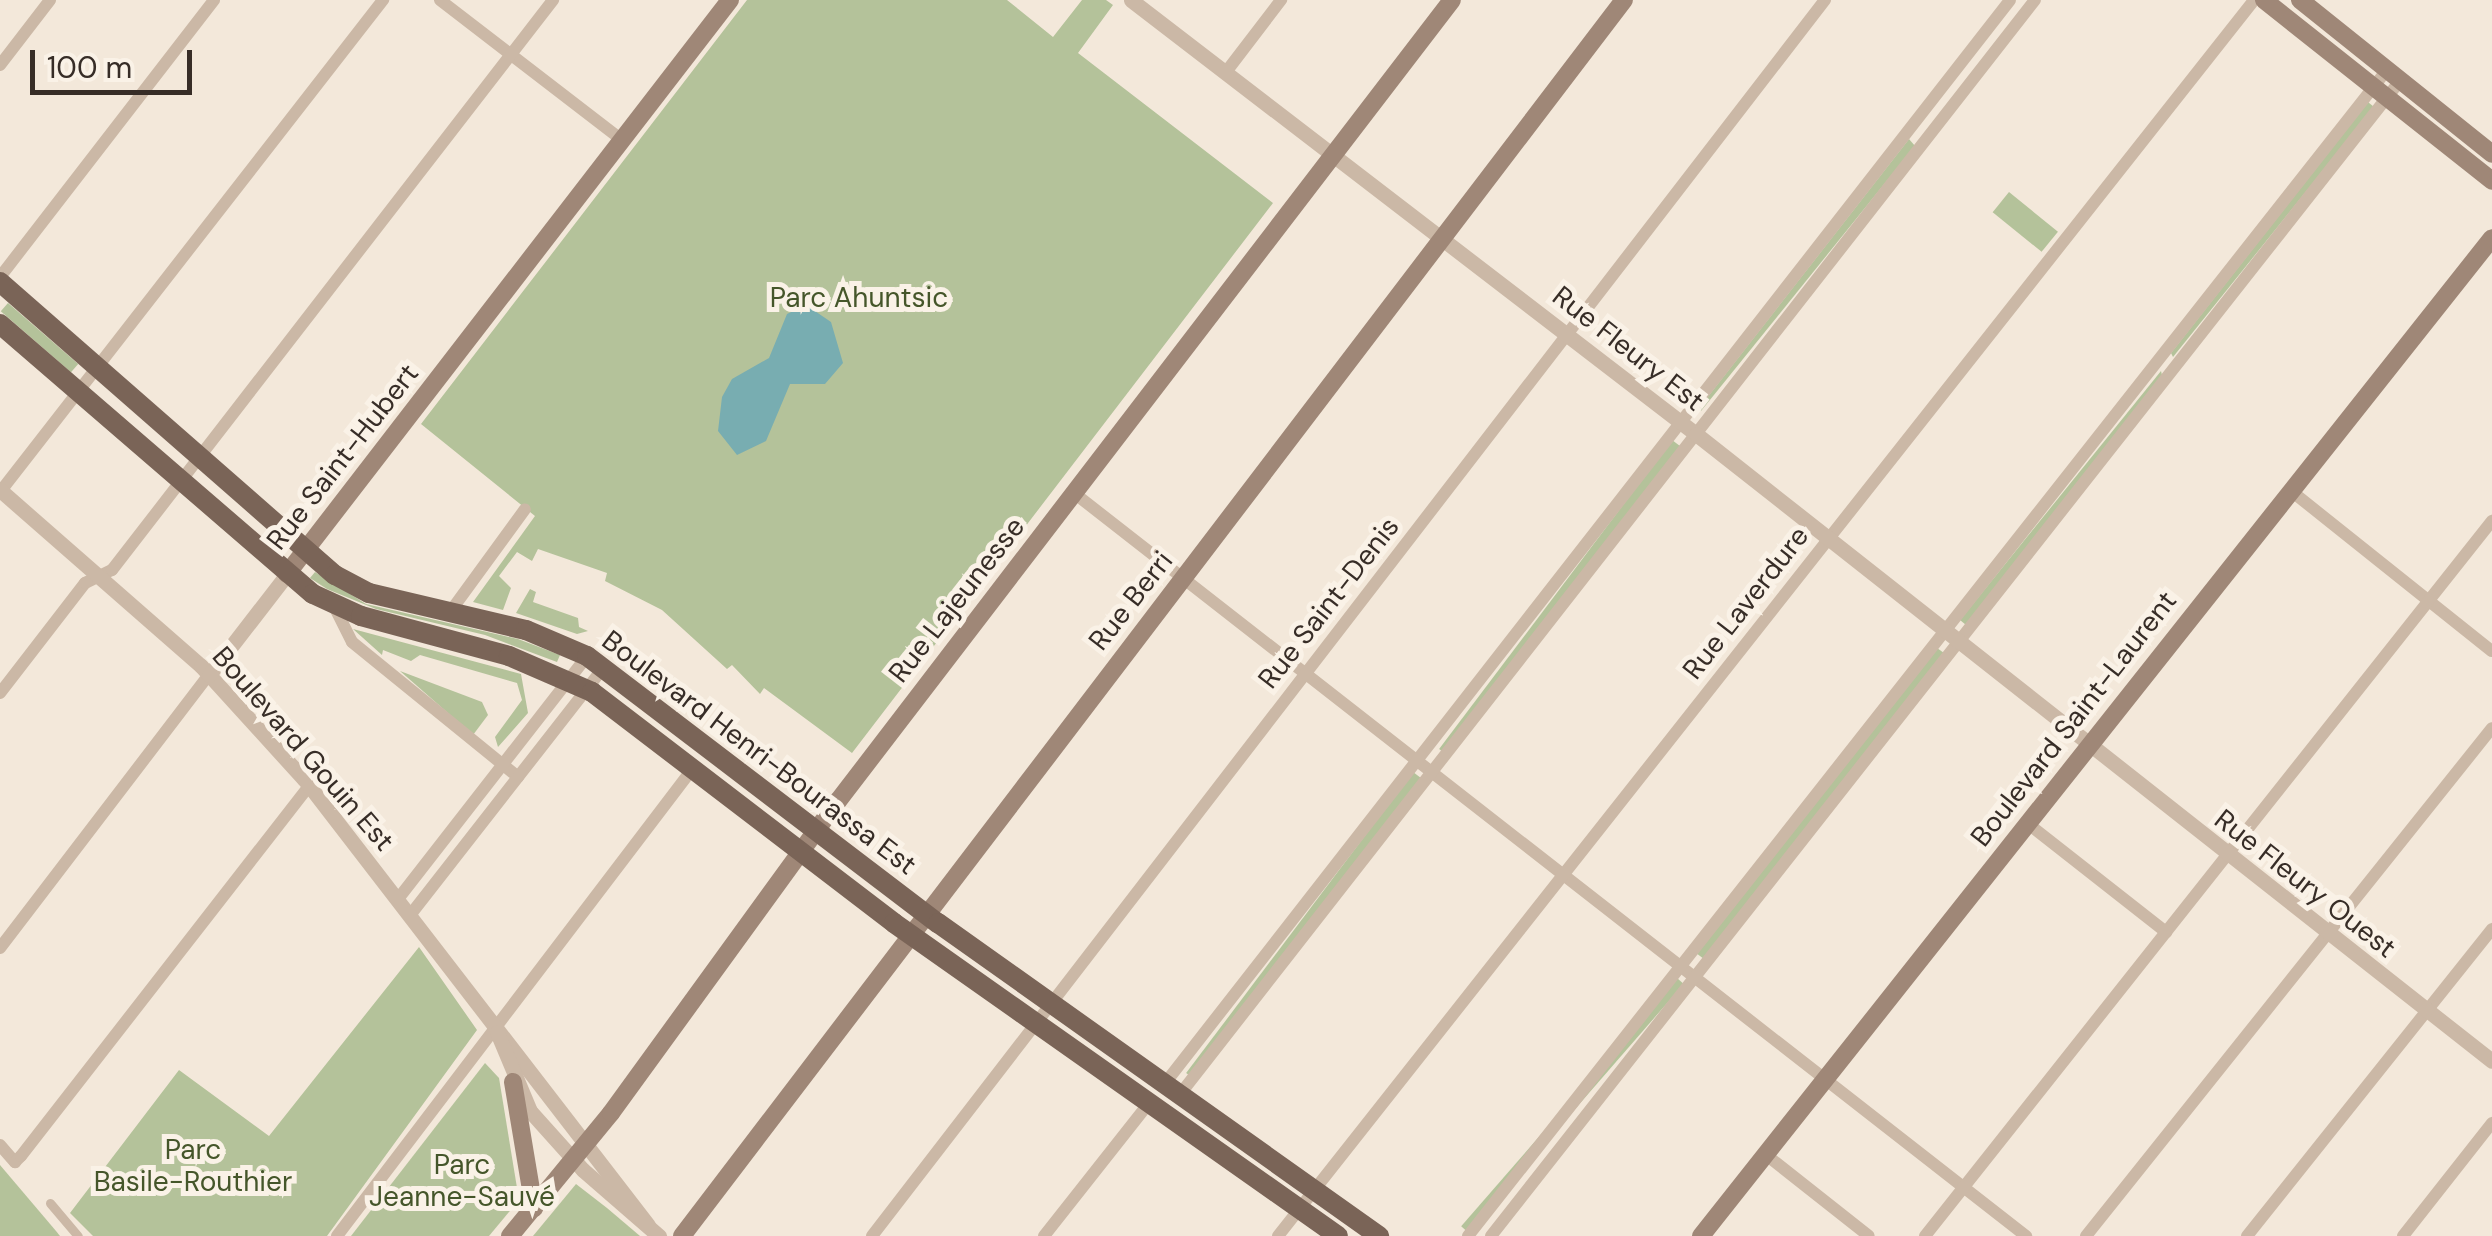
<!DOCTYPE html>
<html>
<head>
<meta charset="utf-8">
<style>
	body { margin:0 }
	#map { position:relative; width:2492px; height:1236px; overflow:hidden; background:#f3e8da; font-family:"DM Sans",sans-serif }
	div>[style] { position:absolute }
	.green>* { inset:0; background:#b4c29a; transform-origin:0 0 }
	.water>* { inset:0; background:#78adb1 }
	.pedestrian>* { height:9px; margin:-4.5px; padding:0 4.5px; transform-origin:4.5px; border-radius:4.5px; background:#cbb8a6 }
	.minor>* { height:12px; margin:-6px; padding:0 6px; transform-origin:6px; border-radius:6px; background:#cbb8a6 }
	.tertiary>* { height:15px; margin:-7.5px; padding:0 7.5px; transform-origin:7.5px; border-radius:7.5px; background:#cbb8a6 }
	.secondary>* { height:18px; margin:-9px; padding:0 9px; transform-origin:9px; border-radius:9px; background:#9f8777 }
	.primary>* { height:20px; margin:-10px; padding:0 10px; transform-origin:10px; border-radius:10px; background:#7a6457 }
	span { translate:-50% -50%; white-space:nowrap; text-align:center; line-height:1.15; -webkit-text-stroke:10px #faf2e7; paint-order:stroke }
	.park-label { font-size:28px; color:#45562a }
	.street-label { font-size:28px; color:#372d27 }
	.scale { position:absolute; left:30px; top:50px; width:162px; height:45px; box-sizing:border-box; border:5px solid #372d27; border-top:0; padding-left:12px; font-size:30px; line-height:35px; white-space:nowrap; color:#372d27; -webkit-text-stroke:8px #faf2e7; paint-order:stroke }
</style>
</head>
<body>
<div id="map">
	<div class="green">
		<i style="clip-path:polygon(747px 0,1007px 0,1053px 37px,1082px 0,1106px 0,1113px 5px,1078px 53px,1273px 203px,852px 753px,764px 688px,760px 694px,732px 665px,727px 669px,662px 610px,605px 581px,607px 573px,538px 549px,532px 561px,517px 552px,499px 576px,511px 588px,503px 610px,473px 602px,535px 516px,421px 424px)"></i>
		<i style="clip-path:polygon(2368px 102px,2374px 107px,2173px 357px,2171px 353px)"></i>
		<i style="clip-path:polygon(1909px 139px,1915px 146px,1701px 411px,1699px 408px)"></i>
		<i style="left:2009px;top:192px;width:63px;height:26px;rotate:39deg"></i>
		<i style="left:8px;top:303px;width:93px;height:11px;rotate:41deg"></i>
		<i style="clip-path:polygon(2161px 371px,2162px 375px,1966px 625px,1960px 620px)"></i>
		<i style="left:1672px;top:440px;width:10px;height:387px;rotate:37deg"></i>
		<i style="clip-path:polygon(315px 572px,366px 604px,518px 639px,560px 655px,557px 662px,485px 635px,376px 609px,327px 589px,310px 578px)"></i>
		<i style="clip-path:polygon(530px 589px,536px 592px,533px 602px,578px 618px,579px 627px,588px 631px,577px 634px,516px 613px)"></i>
		<i style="clip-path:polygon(353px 629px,521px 674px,528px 713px,498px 747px,495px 737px,522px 700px,517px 683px,420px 655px,411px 661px,383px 650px,382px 655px)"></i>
		<i style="clip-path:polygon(1937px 648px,1944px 653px,1704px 959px,1696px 953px)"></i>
		<i style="clip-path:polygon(400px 671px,482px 702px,488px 715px,473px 735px)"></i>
		<i style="left:1413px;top:772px;width:10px;height:377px;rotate:37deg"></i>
		<i style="clip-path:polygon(419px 947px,477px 1030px,327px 1236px,93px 1236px,70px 1213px,179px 1070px,269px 1136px)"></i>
		<i style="left:1677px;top:978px;width:9px;height:329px;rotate:41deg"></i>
		<i style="clip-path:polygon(485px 1063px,499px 1078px,519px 1200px,489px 1236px,351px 1236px)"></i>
		<i style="clip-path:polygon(0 1165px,56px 1231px,60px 1236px,0 1236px)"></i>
		<i style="clip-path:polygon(576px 1184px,607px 1208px,640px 1236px,533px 1236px)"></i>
	</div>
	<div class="water">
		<i style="clip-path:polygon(806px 305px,831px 322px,843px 363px,825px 384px,790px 384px,766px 441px,737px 455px,718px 431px,722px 397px,732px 379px,769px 358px,787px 314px)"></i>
	</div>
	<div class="pedestrian">
		<i style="left:50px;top:1203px;width:43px;rotate:49.7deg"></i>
	</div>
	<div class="minor">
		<i style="left:440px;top:0;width:230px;rotate:37.6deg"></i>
		<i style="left:0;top:65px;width:82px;rotate:-52.4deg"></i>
		<i style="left:1226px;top:72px;width:91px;rotate:-52.6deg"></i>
		<i style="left:0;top:277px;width:350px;rotate:-52.3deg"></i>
		<i style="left:2290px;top:490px;width:258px;rotate:38.6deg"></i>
		<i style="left:0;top:492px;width:624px;rotate:-52.1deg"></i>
		<i style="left:1074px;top:493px;width:1208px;rotate:37.97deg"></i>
		<i style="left:334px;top:606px;width:40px;rotate:63.4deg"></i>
		<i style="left:352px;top:642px;width:214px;rotate:39.1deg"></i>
		<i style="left:450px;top:612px;width:127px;rotate:-53.9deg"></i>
		<i style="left:0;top:693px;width:139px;rotate:-52.3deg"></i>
		<i style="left:85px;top:583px;width:30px;rotate:-26deg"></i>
		<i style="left:112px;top:570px;width:721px;rotate:-52.27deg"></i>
		<i style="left:2027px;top:823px;width:177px;rotate:38.1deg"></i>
		<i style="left:398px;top:899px;width:308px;rotate:-52.1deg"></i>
		<i style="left:411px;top:914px;width:313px;rotate:-52deg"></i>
		<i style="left:0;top:948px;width:344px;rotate:-52.6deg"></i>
		<i style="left:1166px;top:1082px;width:1372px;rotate:-52.04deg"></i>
		<i style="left:1181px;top:1093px;width:1387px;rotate:-52deg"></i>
		<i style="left:0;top:1145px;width:23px;rotate:49deg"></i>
		<i style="left:15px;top:1162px;width:8px;rotate:-45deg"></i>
		<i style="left:21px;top:1156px;width:470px;rotate:-52.1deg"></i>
		<i style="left:1765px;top:1154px;width:132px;rotate:38.3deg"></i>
		<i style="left:337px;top:1236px;width:588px;rotate:-52.74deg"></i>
		<i style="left:872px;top:1236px;width:1561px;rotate:-52.37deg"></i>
		<i style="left:1044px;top:1236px;width:171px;rotate:-51.7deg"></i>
		<i style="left:1278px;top:1236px;width:1575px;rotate:-51.7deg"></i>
		<i style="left:1468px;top:1236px;width:1485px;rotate:-51.76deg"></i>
		<i style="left:1491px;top:1236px;width:1470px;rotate:-51.8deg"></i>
		<i style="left:1925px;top:1236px;width:913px;rotate:-51.59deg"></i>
		<i style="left:2086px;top:1236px;width:650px;rotate:-51.37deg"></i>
		<i style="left:2247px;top:1236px;width:393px;rotate:-51.4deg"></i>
		<i style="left:2403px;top:1236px;width:144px;rotate:-51.8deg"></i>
	</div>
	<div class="tertiary">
		<i style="left:1131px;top:0;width:712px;rotate:37.53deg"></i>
		<i style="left:1696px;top:434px;width:1013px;rotate:38.23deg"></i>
		<i style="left:0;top:490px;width:267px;rotate:41.2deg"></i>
		<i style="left:201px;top:666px;width:153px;rotate:47.7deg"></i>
		<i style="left:304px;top:779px;width:563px;rotate:52.36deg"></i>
		<i style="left:209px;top:675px;width:128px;rotate:-52.3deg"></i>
		<i style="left:497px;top:1032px;width:86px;rotate:67.3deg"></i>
		<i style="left:530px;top:1111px;width:79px;rotate:48.1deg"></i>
		<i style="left:583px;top:1170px;width:101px;rotate:41deg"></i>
	</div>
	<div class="secondary">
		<i style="left:2264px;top:0;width:291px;rotate:38.4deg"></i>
		<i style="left:2300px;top:0;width:246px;rotate:38.7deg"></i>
		<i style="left:287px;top:574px;width:725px;rotate:-52.34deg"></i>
		<i style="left:513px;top:1082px;width:128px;rotate:80.5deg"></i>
		<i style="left:510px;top:1236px;width:159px;rotate:-50.6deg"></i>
		<i style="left:611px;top:1113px;width:386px;rotate:-54deg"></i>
		<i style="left:838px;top:801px;width:1009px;rotate:-52.53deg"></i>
		<i style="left:682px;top:1236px;width:1554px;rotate:-52.69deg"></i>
		<i style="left:1701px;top:1236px;width:1273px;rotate:-51.6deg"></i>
	</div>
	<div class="primary">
		<i style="left:0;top:282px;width:445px;rotate:41.2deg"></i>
		<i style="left:335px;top:575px;width:38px;rotate:28deg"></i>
		<i style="left:369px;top:593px;width:161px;rotate:13.3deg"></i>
		<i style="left:526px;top:630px;width:66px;rotate:23.1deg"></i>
		<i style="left:587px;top:656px;width:441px;rotate:37.3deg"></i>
		<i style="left:938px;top:923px;width:541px;rotate:35.37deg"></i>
		<i style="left:0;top:324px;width:413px;rotate:40.8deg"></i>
		<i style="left:313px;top:594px;width:53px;rotate:24.6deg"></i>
		<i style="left:361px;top:616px;width:153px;rotate:15.1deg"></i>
		<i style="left:509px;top:656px;width:90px;rotate:23.4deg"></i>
		<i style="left:592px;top:692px;width:380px;rotate:37.4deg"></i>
		<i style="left:894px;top:923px;width:543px;rotate:35.18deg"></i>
	</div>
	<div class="park-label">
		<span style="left:859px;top:298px">Parc Ahuntsic</span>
		<span style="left:193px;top:1166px">Parc<br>Basile-Routhier</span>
		<span style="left:462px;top:1181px">Parc<br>Jeanne-Sauvé</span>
	</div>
	<div class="street-label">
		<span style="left:1628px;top:349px;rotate:38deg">Rue Fleury Est</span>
		<span style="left:343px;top:457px;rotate:-52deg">Rue Saint-Hubert</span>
		<span style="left:957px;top:600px;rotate:-52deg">Rue Lajeunesse</span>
		<span style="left:1131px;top:601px;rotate:-52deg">Rue Berri</span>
		<span style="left:1329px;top:603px;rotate:-52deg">Rue Saint-Denis</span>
		<span style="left:1746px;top:603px;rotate:-52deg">Rue Laverdure</span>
		<span style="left:2074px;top:719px;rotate:-52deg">Boulevard Saint-Laurent</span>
		<span style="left:303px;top:749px;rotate:49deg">Boulevard Gouin Est</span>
		<span style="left:759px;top:753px;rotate:37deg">Boulevard Henri-Bourassa Est</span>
		<span style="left:2305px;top:884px;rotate:38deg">Rue Fleury Ouest</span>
	</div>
	<div class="scale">100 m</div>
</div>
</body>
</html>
